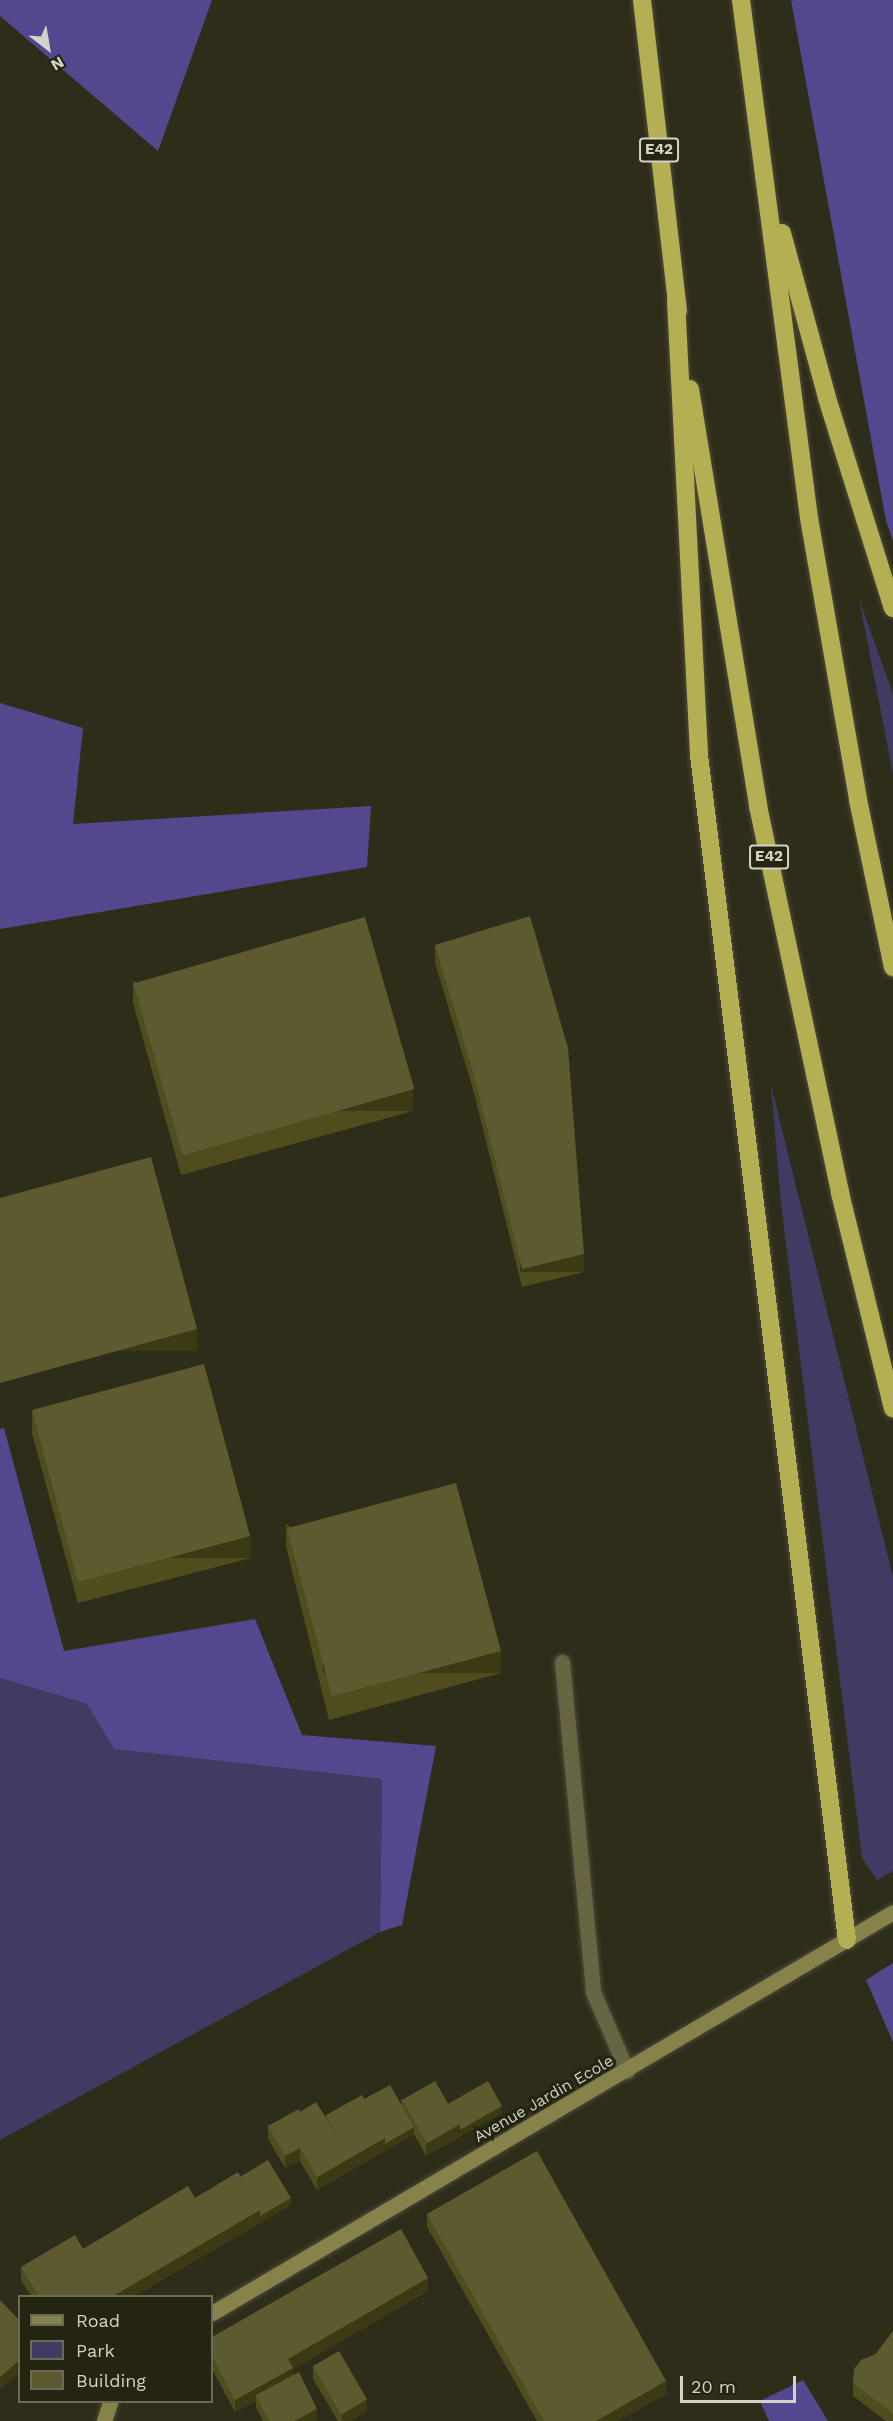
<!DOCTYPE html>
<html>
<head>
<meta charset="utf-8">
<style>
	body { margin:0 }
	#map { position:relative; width:893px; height:2421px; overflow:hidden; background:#2e2d1a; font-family:"Work Sans",sans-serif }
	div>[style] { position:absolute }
	.green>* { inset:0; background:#413b64 }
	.forest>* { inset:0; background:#54478e }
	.roads { filter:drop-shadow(0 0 2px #4c4b39) drop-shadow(0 0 2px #4c4b39) }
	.lane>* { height:15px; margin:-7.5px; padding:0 7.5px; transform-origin:7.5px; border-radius:7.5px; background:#666441 }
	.secondary>* { height:15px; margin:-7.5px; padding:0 7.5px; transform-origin:7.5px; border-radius:7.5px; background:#86824a }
	.highway>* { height:18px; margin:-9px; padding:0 9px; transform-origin:9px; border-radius:9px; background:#b5af54 }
	.wall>* { inset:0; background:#4f4c1d }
	.shaded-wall>* { inset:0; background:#3c3a14; transform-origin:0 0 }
	.building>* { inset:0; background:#5d5a2f; transform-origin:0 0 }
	span { translate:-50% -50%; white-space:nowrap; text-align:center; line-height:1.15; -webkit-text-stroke:6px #252411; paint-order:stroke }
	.shield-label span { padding:2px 4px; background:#252411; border:2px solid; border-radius:4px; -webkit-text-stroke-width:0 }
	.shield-label { font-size:15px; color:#d2d2c6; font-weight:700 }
	.street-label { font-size:16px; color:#d2d2c6 }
	.legend { position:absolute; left:18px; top:2295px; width:195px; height:108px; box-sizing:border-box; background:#252411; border:2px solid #6a6a59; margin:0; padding:8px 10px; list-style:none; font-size:18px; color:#d2d2c6 }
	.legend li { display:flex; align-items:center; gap:12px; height:30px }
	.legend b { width:30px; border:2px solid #6a6a59 }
	.north { position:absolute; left:18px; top:18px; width:60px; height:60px; -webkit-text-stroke:4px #252411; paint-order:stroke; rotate:149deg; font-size:16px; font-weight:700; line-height:24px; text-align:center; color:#d2d2c6 }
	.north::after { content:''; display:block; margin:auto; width:21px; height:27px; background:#d2d2c6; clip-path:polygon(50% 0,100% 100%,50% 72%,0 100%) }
	.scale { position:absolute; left:680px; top:2376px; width:116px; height:27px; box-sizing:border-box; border:3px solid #d2d2c6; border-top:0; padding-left:8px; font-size:18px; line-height:21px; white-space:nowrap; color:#d2d2c6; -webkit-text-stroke:4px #252411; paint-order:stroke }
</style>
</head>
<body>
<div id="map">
	<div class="green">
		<i style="clip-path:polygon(859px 599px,893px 694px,893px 774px)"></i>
		<i style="clip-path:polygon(771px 1085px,893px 1577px,893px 1871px,877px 1880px,862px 1858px,781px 1204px)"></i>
		<i style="clip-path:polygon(0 1678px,87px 1704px,114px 1749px,382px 1779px,380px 1932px,0 2140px)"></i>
	</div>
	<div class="forest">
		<i style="clip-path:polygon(0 0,212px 0,158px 151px,0 16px)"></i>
		<i style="clip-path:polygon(791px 0,893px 0,893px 541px,886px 521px)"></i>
		<i style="clip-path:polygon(0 703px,83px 728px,73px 824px,371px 806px,367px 867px,0 929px)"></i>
		<i style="clip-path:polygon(4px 1428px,64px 1651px,255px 1619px,302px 1735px,436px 1746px,402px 1925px,380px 1932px,382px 1779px,114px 1749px,87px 1704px,0 1678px,0 1429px)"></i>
		<i style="clip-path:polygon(893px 1963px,893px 2042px,866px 1980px)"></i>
		<i style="clip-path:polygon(803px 2380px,828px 2421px,769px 2421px,760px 2401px)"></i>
	</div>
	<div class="roads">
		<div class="lane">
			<i style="left:562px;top:1662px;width:331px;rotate:84.6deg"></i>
			<i style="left:593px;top:1992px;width:86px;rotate:66.7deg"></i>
		</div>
		<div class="secondary">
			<i style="left:212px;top:2313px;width:790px;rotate:-30.49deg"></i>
			<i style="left:104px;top:2421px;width:20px;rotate:-72deg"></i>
		</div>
		<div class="highway">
			<i style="left:642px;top:0;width:313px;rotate:83.4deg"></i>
			<i style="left:741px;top:0;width:522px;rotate:82.52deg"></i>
			<i style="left:809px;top:518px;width:286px;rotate:80.1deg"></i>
			<i style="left:858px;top:800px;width:171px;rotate:78.2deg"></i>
			<i style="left:782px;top:233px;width:171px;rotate:74.7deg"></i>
			<i style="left:827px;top:398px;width:220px;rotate:72.6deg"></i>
			<i style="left:676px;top:300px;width:456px;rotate:87.1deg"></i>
			<i style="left:699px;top:755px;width:1194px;rotate:82.88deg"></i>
			<i style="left:690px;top:389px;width:423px;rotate:80.7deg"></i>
			<i style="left:758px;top:806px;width:396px;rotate:78deg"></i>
			<i style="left:840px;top:1193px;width:222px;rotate:76.2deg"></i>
		</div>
	</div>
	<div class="wall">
		<i style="clip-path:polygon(435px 945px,584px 1272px,522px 1287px,474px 1093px,435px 963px)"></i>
		<i style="clip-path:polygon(133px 981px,413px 1111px,181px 1175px,133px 1003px)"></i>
		<i style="clip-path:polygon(32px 1411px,251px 1558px,78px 1603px,32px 1433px)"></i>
		<i style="clip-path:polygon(286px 1524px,501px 1673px,329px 1720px,286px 1546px)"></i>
		<i style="clip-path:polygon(364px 2099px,401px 2106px,401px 2099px,448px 2104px,502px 2113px,426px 2156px,414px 2134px,317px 2190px,300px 2161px,285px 2168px,268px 2139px,268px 2126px,300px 2112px,326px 2118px,326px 2115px)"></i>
		<i style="clip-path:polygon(240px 2177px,291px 2205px,134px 2296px,31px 2296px,21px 2280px,21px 2267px,83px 2249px)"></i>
		<i style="clip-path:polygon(427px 2214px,666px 2394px,618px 2421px,537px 2421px,427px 2227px)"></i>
		<i style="clip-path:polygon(428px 2291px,293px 2369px,293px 2375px,317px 2421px,263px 2421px,256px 2407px,256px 2401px,235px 2412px,212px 2369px,212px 2337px)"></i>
		<i style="clip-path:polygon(893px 2331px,893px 2421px,886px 2421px,853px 2396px,853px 2383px)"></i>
		<i style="clip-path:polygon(313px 2366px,367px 2411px,351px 2421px,338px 2421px,313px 2379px)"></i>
	</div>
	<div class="shaded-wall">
		<i style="left:413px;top:1089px;width:22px;height:241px;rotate:90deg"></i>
		<i style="left:584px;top:1254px;width:18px;height:64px;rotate:90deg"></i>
		<i style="left:197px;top:1329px;width:22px;height:204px;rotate:90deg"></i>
		<i style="left:251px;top:1536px;width:22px;height:179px;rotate:90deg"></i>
		<i style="left:501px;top:1651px;width:22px;height:178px;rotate:90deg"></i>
		<i style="clip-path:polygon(502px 2106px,502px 2113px,426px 2156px,426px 2143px,460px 2124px)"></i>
		<i style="clip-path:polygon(414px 2127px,414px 2134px,317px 2190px,317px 2177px,385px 2138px)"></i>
		<i style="clip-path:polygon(300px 2148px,300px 2161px,285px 2168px,285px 2156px)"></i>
		<i style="clip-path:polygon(291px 2198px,291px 2205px,134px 2296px,113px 2296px,260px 2210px)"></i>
		<i style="clip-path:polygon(428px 2278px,428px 2291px,293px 2369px,293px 2380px,256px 2395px,256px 2401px,235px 2412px,235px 2400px,288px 2359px)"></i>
		<i style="clip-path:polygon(20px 2360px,20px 2372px,0 2390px,0 2377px)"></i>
		<i style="clip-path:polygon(666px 2381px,666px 2394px,618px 2421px,596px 2421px)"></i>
		<i style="clip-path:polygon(367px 2399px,367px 2411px,351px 2421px,342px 2421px,342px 2414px)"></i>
		<i style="clip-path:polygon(317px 2409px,317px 2421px,294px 2421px)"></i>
	</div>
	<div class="building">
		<i style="clip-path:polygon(530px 916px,568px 1048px,584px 1254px,522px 1269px,474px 1075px,435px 945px)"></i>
		<i style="left:365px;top:917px;width:179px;height:241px;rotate:74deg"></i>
		<i style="clip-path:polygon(151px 1157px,197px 1329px,0 1383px,0 1198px)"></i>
		<i style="left:204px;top:1364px;width:178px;height:178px;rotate:75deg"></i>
		<i style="left:456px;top:1483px;width:174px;height:175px;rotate:75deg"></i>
		<i style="left:435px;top:2081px;width:50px;height:38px;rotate:60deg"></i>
		<i style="clip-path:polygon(488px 2081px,502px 2106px,460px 2130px,460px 2124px,448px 2104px)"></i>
		<i style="clip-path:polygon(390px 2085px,414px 2127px,385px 2144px,385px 2138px,364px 2099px)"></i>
		<i style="clip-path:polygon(362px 2095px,385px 2138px,317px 2177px,300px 2148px,285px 2156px,268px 2126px,299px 2109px,300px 2112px,316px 2102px,336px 2134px,326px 2115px)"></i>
		<i style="clip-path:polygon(537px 2151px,666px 2381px,596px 2421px,544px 2421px,427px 2214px)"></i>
		<i style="clip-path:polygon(268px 2160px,291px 2198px,260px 2216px,260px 2210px,240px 2177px)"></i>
		<i style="clip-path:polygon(238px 2172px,260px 2210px,113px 2296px,39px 2296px,21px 2267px,75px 2235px,83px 2249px,188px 2186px,195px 2198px)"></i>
		<i style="clip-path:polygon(401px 2229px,428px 2278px,288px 2359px,293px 2368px,235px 2400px,212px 2356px,212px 2337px)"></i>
		<i style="clip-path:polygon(0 2300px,20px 2321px,20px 2360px,0 2377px)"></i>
		<i style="clip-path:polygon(893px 2331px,893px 2414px,853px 2383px,854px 2369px,861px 2360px,876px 2354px)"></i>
		<i style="left:339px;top:2351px;width:56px;height:30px;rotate:60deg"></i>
		<i style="clip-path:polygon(299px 2372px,317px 2409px,294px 2421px,269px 2421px,256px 2395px)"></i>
	</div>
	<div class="shield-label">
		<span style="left:659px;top:150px">E42</span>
		<span style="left:769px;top:857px">E42</span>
	</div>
	<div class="street-label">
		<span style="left:544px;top:2099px;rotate:-30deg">Avenue Jardin Ecole</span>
	</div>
	<ul class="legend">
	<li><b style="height:8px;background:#86824a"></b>Road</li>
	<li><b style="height:16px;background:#413b64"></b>Park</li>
	<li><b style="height:16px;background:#5d5a2f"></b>Building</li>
	</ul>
	<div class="north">N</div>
	<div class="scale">20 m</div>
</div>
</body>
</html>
